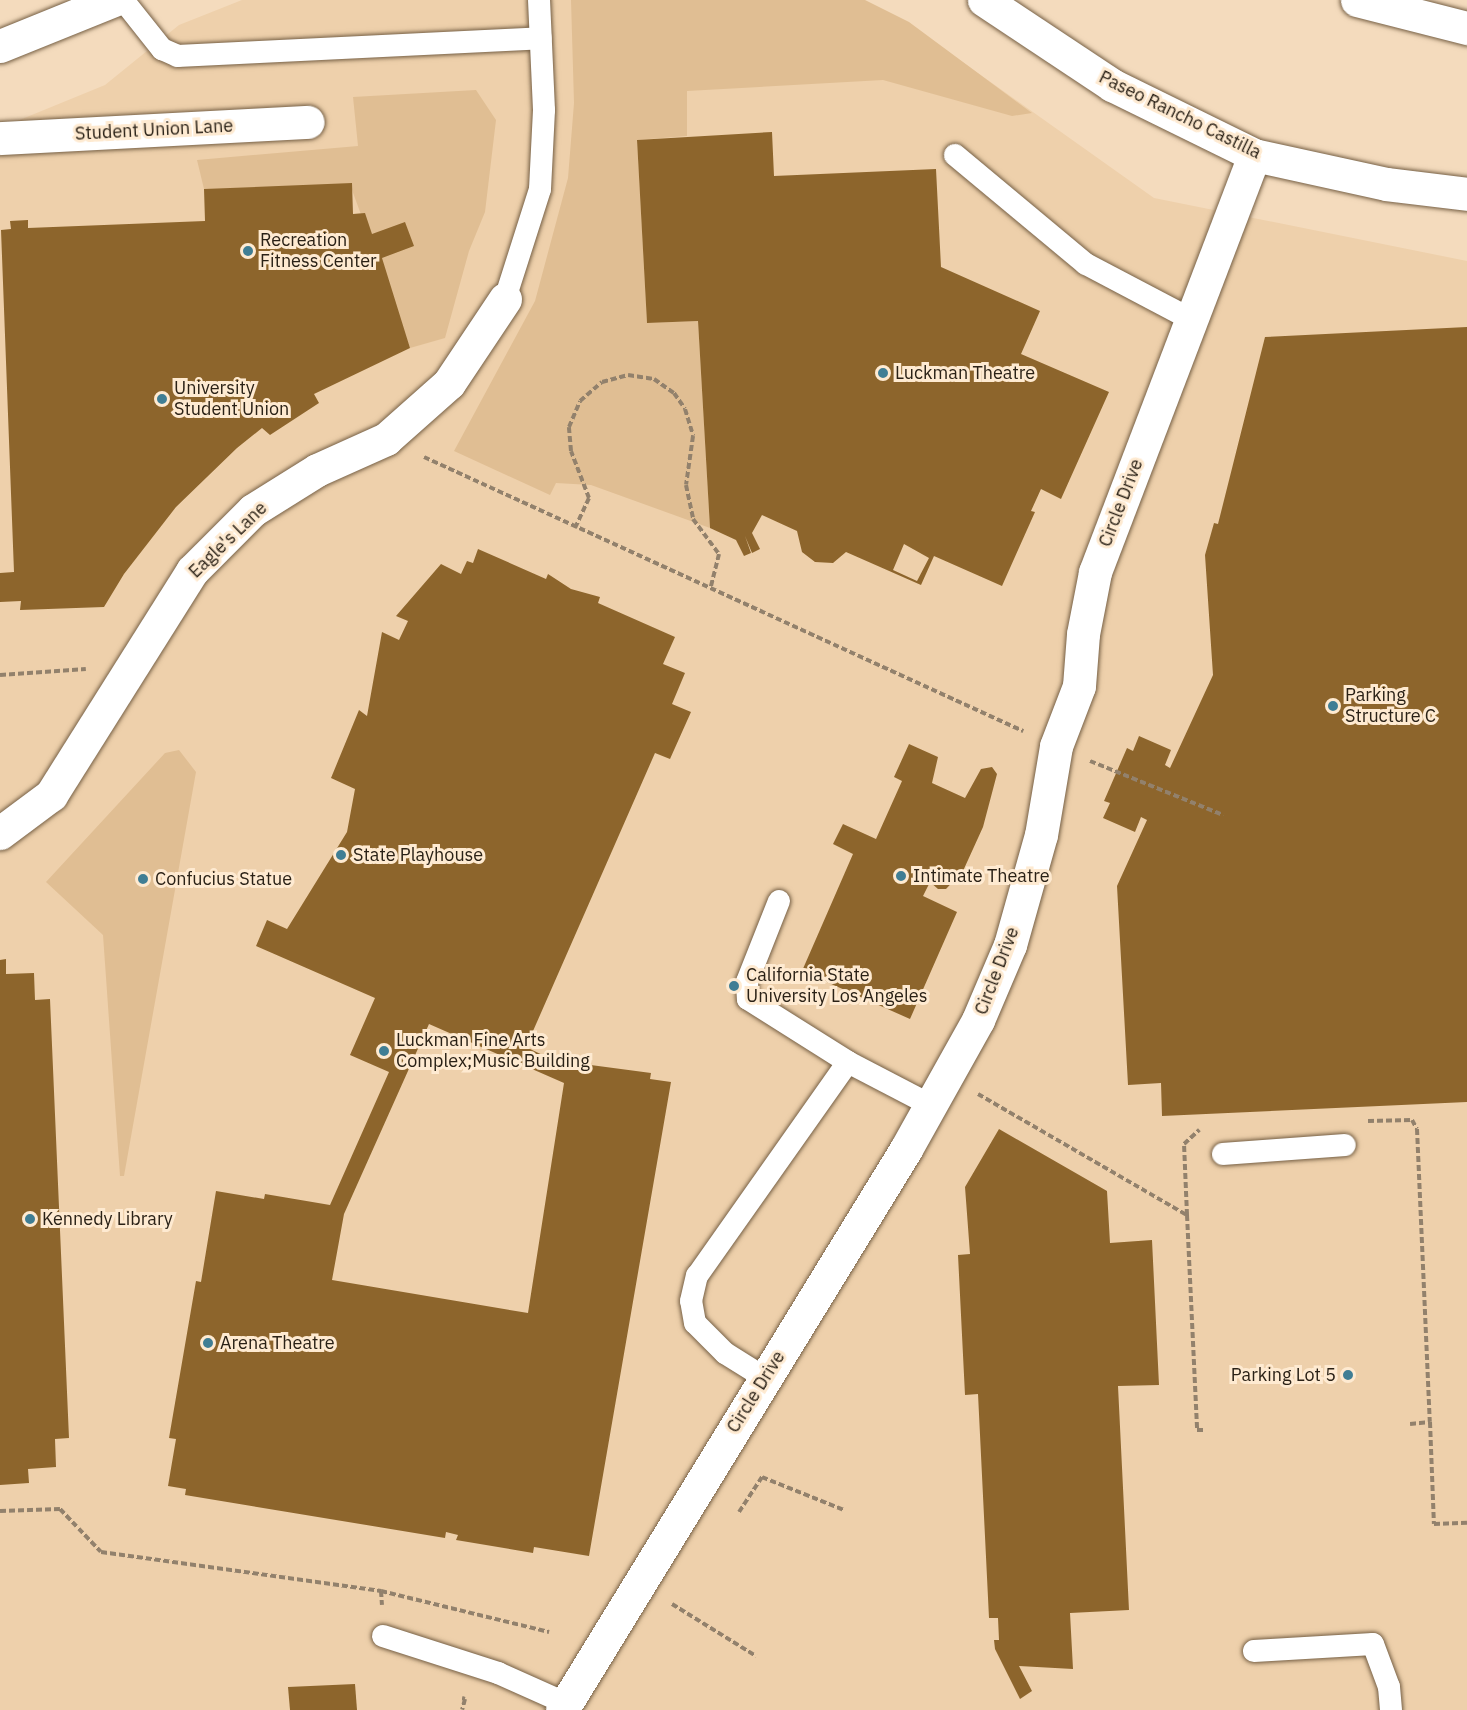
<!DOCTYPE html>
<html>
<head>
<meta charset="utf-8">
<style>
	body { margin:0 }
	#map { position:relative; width:1467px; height:1710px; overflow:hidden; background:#f4dbbd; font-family:"IBM Plex Sans",sans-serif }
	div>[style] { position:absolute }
	.built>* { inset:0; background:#eed0ab }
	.green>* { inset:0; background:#e0be93 }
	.building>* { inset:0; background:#8d652c }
	.path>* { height:4px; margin-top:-2px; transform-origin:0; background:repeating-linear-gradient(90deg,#92816c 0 6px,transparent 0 9px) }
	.roads { filter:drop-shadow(0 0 2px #766045) drop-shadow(0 0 2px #766045) }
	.service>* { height:22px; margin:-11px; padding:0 11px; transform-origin:11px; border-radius:11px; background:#fff }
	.pedestrian>* { height:33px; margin:-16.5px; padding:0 16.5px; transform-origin:16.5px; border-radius:16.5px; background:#fff }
	.minor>* { height:33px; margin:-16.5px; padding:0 16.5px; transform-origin:16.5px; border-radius:16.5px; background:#fff }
	.tertiary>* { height:33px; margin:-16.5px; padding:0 16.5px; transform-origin:16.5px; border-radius:16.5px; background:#fff }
	.dots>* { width:16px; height:16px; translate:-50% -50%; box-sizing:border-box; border:3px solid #feead1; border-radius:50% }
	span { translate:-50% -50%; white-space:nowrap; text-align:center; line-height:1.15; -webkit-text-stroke:6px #feead1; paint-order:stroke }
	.street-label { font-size:18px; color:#2a2116 }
	.poi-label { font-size:18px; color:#2a2116 }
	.left { translate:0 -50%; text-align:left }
	.right { translate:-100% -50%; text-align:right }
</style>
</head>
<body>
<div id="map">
	<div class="built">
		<i style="clip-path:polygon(242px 0,851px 0,947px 51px,1154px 198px,1467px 261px,1467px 1710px,0 1710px,0 128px,105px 85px,179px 25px)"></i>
	</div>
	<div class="green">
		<i style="clip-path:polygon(571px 0,865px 0,909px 22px,1032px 113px,1012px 116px,883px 80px,687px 91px,687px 136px,637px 140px,647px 323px,698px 321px,710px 528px,591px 485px,556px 483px,550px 495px,454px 451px,535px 301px,568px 178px,574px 103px)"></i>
		<i style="clip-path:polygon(476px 90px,496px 120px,485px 212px,469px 251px,445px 338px,410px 348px,352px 190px,204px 189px,197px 160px,358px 146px,353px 97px)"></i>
		<i style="clip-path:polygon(179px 750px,196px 772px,124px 1176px,120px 1176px,103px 935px,46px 882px,165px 753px)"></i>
	</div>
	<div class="building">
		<i style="clip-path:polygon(evenodd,772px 132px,774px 176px,936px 169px,941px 267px,1040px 311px,1021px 354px,1109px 392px,1061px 499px,1041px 489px,1031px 511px,1035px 512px,1002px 586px,934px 556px,921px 585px,846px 552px,833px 563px,815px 562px,802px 552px,797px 531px,762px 515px,752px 533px,760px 549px,752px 553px,745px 536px,751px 553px,744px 556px,736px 540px,710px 528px,698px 321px,647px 323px,637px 140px,772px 132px,904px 544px,929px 558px,917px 581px,893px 570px,904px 544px)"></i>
		<i style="clip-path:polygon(352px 183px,353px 214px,365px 213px,372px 234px,405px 222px,414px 246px,382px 258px,410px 348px,314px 394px,319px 403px,270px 435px,262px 428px,237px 448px,176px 507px,124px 574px,104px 607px,20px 610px,21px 601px,0 602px,0 573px,14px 572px,1px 230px,11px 229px,10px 221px,28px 220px,28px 228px,205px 221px,204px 189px)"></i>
		<i style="clip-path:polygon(1467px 327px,1467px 1102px,1162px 1116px,1161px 1083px,1128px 1085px,1117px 886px,1147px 820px,1141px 817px,1135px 832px,1103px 818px,1110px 803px,1104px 801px,1127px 748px,1133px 751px,1139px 736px,1171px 750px,1165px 765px,1170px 768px,1213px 675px,1205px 555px,1214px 523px,1218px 524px,1265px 337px)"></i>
		<i style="clip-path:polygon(evenodd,478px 549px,546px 579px,548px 574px,571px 589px,600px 597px,598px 603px,675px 637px,663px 664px,685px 673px,672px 704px,691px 712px,670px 759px,655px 753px,526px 1047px,553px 1060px,651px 1073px,650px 1079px,671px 1082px,589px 1556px,534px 1547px,533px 1553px,456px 1540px,458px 1535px,446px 1532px,445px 1538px,185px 1495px,186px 1489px,168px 1486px,176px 1439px,169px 1438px,196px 1281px,201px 1282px,216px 1191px,264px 1199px,265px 1194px,330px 1205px,389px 1072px,350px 1055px,375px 998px,256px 946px,267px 920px,287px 929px,347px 832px,355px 789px,331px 778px,359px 710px,367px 716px,382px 632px,399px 640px,408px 621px,396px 616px,441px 564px,461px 574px,467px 561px,473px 563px,478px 549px,429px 1024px,564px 1083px,528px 1313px,332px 1280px,344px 1214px,429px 1024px)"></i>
		<i style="clip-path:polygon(909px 744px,938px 757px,932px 783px,965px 798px,981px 769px,992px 767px,997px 774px,983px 827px,963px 871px,946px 889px,938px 889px,930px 882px,923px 896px,957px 912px,910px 1019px,802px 971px,853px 854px,833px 844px,843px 824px,876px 839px,902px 781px,894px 777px)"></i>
		<i style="clip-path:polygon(6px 959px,6px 974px,34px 973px,35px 1000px,50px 999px,69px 1438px,55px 1439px,56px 1467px,28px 1469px,29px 1483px,0 1485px,0 960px)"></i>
		<i style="clip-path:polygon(999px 1129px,1107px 1191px,1110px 1243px,1152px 1240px,1159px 1385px,1118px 1386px,1129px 1610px,1070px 1613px,1073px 1669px,1019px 1666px,1032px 1691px,1020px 1699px,995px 1649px,994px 1640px,999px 1640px,998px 1618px,989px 1618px,978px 1394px,965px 1395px,958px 1255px,970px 1254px,965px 1187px)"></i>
		<i style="clip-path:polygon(355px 1684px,357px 1710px,290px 1710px,288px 1687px)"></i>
	</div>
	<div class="path">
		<i style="left:424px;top:457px;width:659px;rotate:24.58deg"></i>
		<i style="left:575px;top:528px;width:33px;rotate:-65deg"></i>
		<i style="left:589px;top:498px;width:50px;rotate:-111deg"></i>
		<i style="left:571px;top:451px;width:24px;rotate:-95deg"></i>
		<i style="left:569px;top:427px;width:28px;rotate:-67deg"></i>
		<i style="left:580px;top:401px;width:29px;rotate:-41deg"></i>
		<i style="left:602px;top:382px;width:27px;rotate:-15deg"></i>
		<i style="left:628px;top:375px;width:26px;rotate:9deg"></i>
		<i style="left:654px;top:379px;width:24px;rotate:35deg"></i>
		<i style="left:674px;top:393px;width:19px;rotate:55deg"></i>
		<i style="left:685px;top:409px;width:28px;rotate:73deg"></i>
		<i style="left:693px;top:436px;width:49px;rotate:98.1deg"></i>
		<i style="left:686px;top:485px;width:35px;rotate:78deg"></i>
		<i style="left:693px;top:519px;width:44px;rotate:53.4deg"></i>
		<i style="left:719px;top:554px;width:34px;rotate:104deg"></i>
		<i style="left:0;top:675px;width:86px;rotate:-4deg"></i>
		<i style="left:1090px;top:761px;width:144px;rotate:22.1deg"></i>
		<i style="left:978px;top:1094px;width:241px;rotate:30.1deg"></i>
		<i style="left:1187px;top:1215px;width:215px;rotate:87.3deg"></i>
		<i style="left:1197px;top:1430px;width:9px"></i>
		<i style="left:1368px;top:1121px;width:44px;rotate:-1.3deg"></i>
		<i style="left:1412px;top:1120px;width:10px;rotate:61deg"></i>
		<i style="left:1417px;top:1129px;width:293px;rotate:87.5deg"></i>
		<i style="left:1187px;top:1215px;width:71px;rotate:-92.4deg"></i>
		<i style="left:1184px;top:1144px;width:21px;rotate:-43deg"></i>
		<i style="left:1410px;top:1424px;width:20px;rotate:-6deg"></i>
		<i style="left:1430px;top:1422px;width:102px;rotate:87.8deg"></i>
		<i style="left:1434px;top:1524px;width:33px;rotate:-2deg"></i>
		<i style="left:0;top:1511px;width:60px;rotate:-1.9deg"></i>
		<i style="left:60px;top:1509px;width:59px;rotate:46.4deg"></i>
		<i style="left:101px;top:1552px;width:283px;rotate:7.9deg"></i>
		<i style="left:381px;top:1591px;width:173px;rotate:13.7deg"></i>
		<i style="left:739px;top:1512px;width:42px;rotate:-56.7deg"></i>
		<i style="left:762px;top:1477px;width:88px;rotate:21.9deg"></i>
		<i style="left:381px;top:1591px;width:14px;rotate:86deg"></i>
		<i style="left:672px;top:1604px;width:99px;rotate:31.8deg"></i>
		<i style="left:462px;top:1698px;width:3px;rotate:18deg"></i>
		<i style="left:465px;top:1699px;width:11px;rotate:105deg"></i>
	</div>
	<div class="roads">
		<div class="service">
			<i style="left:123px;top:0;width:63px;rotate:51.5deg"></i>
			<i style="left:162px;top:49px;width:17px;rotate:24deg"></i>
			<i style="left:178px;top:56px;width:363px;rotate:-2.8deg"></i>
			<i style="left:955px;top:155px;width:170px;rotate:39.8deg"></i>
			<i style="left:1086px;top:264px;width:120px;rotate:27.8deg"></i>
			<i style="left:505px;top:299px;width:115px;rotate:-72.3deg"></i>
			<i style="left:540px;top:189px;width:79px;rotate:-87.1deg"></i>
			<i style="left:544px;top:110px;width:110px;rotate:-92.6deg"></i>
			<i style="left:779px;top:901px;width:87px;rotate:111.6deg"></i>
			<i style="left:747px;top:982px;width:17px;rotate:87deg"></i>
			<i style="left:748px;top:999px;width:118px;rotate:32.2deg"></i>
			<i style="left:848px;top:1062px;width:95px;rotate:27.6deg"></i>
			<i style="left:1223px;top:1154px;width:122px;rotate:-4.2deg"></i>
			<i style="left:765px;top:1378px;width:47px;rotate:-148deg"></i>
			<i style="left:725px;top:1353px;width:42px;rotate:-135deg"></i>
			<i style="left:695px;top:1323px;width:22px;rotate:-100deg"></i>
			<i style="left:691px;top:1301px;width:26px;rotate:-77deg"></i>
			<i style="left:697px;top:1276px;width:262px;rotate:-54.8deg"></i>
			<i style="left:383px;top:1636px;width:121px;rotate:17.8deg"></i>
			<i style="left:498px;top:1673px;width:73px;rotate:24.1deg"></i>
			<i style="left:1254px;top:1651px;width:119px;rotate:-3.4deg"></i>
			<i style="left:1373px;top:1644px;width:46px;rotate:69.6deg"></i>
			<i style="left:1389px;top:1687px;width:23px;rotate:85deg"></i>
		</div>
		<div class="pedestrian">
			<i style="left:0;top:138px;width:308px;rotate:-3deg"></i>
			<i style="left:0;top:833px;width:64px;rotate:-36.7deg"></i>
			<i style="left:51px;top:795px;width:265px;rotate:-57.8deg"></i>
			<i style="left:192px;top:571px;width:86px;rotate:-45deg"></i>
			<i style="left:253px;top:510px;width:75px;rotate:-32deg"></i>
			<i style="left:317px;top:470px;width:76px;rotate:-24.2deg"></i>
			<i style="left:386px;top:439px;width:84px;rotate:-41.6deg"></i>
			<i style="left:449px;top:383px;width:101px;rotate:-56.3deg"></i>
		</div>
		<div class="minor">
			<i style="left:1357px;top:0;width:114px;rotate:14.3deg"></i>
			<i style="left:562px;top:1710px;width:658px;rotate:-58.48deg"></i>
			<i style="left:906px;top:1149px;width:148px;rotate:-60.8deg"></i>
			<i style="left:978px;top:1020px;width:82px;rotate:-66.9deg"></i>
			<i style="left:1010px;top:945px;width:114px;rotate:-74.3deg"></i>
			<i style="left:1041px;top:835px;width:90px;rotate:-80.4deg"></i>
			<i style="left:1056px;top:746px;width:64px;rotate:-69deg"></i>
			<i style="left:1079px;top:686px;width:52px;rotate:-85.6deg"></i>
			<i style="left:1083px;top:634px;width:63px;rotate:-79deg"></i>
			<i style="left:1095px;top:572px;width:446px;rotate:-69.1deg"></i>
		</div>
		<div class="tertiary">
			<i style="left:984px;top:0;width:154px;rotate:33.6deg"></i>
			<i style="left:1112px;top:85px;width:158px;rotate:26.2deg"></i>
			<i style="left:1254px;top:155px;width:135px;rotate:12.4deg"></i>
			<i style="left:1386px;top:184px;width:82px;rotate:7deg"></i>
			<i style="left:0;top:46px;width:123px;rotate:-22deg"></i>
		</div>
	</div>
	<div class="dots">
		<i style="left:248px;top:251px;background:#407e94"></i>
		<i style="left:883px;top:373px;background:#407e94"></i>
		<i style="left:162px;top:399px;background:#407e94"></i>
		<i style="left:1333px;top:706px;background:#407e94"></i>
		<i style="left:341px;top:855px;background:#407e94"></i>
		<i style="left:901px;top:876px;background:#407e94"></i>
		<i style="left:143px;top:879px;background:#407e94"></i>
		<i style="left:734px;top:986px;background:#407e94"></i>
		<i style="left:384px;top:1051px;background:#407e94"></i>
		<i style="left:30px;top:1219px;background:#407e94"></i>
		<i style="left:208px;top:1343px;background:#407e94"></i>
		<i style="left:1348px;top:1375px;background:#407e94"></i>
	</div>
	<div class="street-label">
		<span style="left:1180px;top:115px;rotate:26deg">Paseo Rancho Castilla</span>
		<span style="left:154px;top:130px;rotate:-3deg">Student Union Lane</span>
		<span style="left:1121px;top:503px;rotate:-69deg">Circle Drive</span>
		<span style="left:228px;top:540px;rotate:-44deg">Eagle's Lane</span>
		<span style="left:997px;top:971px;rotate:-69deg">Circle Drive</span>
		<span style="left:756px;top:1392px;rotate:-58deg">Circle Drive</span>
	</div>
	<div class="poi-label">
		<span class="left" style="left:260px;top:251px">Recreation<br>Fitness Center</span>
		<span class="left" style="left:895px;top:373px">Luckman Theatre</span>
		<span class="left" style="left:174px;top:399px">University<br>Student Union</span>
		<span class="left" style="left:1345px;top:706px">Parking<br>Structure C</span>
		<span class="left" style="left:353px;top:855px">State Playhouse</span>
		<span class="left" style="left:913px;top:876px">Intimate Theatre</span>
		<span class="left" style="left:155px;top:879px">Confucius Statue</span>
		<span class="left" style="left:746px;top:986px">California State<br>University Los Angeles</span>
		<span class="left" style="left:396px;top:1051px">Luckman Fine Arts<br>Complex;Music Building</span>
		<span class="left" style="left:42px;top:1219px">Kennedy Library</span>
		<span class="left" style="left:220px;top:1343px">Arena Theatre</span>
		<span class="right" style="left:1336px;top:1375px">Parking Lot 5</span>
	</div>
</div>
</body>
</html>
